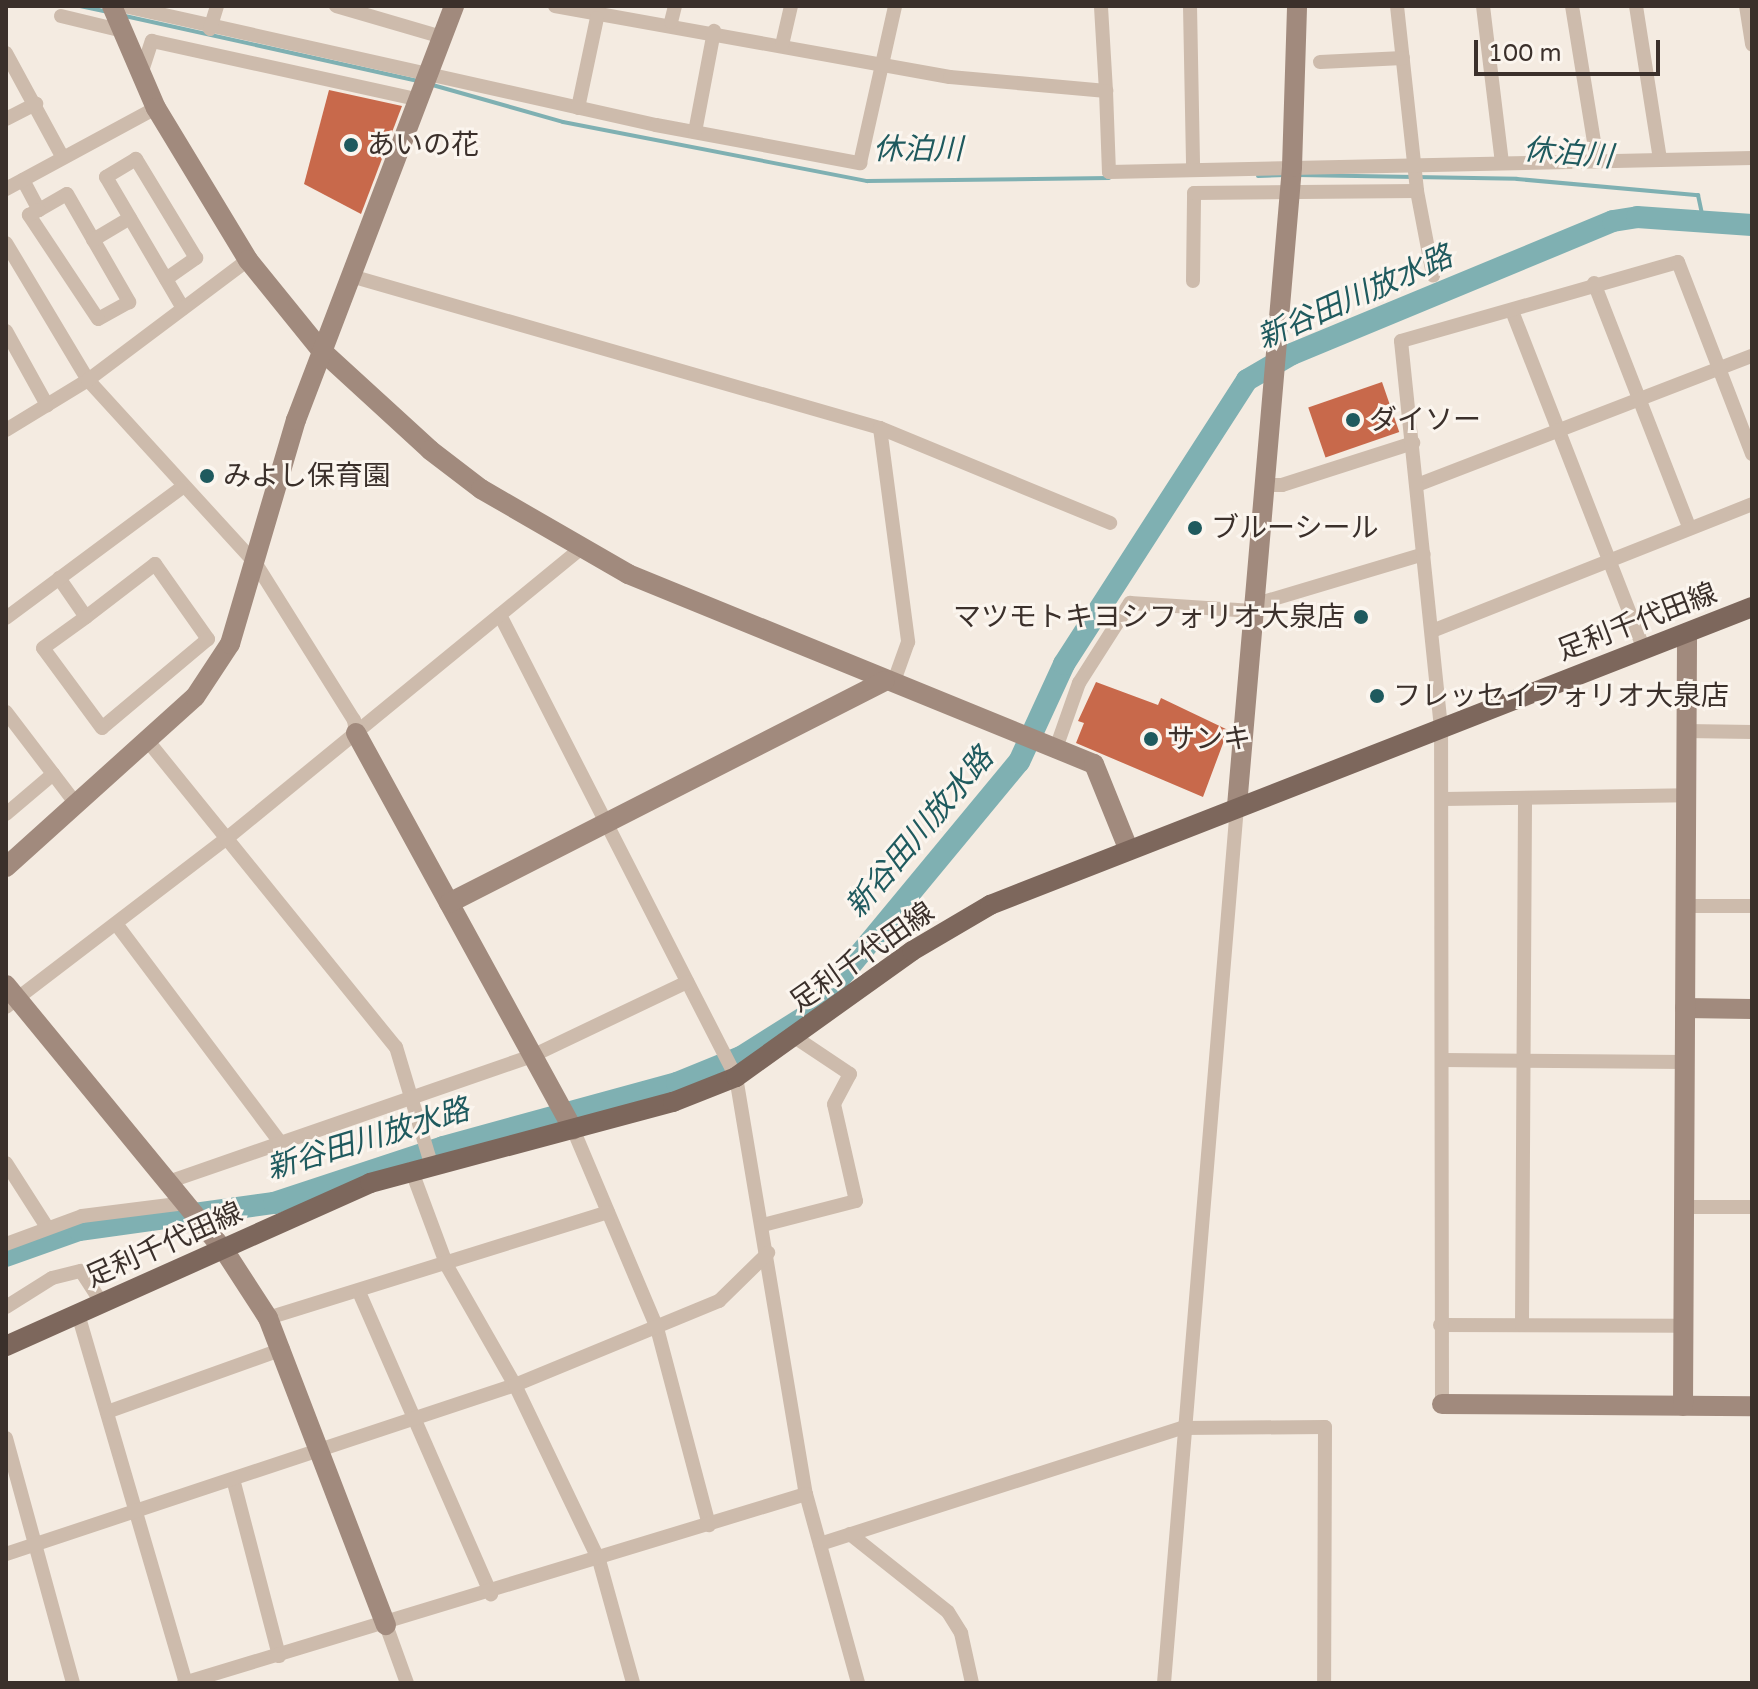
<!DOCTYPE html>
<html>
<head>
<meta charset="utf-8">
<style>
	body { margin:0 }
	#map { position:relative; width:1758px; height:1689px; overflow:hidden; background:#f4ebe1; font-family:"Varela Round","Noto Sans JP",sans-serif }
	div>[style] { position:absolute }
	.stream>* { height:4px; margin:-2px; padding:0 2px; transform-origin:2px; border-radius:2px; background:#7fb0b2 }
	.river>* { height:22px; margin:-11px; padding:0 11px; transform-origin:11px; border-radius:11px; background:#7fb0b2 }
	.building>* { inset:0; background:#c8694b; transform-origin:0 0 }
	.street>* { height:14px; margin:-7px; padding:0 7px; transform-origin:7px; border-radius:7px; background:#cdbbac }
	.secondary>* { height:20px; margin:-10px; padding:0 10px; transform-origin:10px; border-radius:10px; background:#a18a7d }
	.primary>* { height:20px; margin:-10px; padding:0 10px; transform-origin:10px; border-radius:10px; background:#7d675c }
	.dots>* { width:22px; height:22px; translate:-50% -50%; box-sizing:border-box; border:4px solid #fbf5ee; border-radius:50% }
	span { translate:-50% -50%; white-space:nowrap; text-align:center; line-height:1.15; -webkit-text-stroke:6px #fbf5ee; paint-order:stroke }
	.poi-label { font-size:28px; color:#3b302b }
	.left { translate:0 -50%; text-align:left }
	.right { translate:-100% -50%; text-align:right }
	.street-label { font-size:28px; color:#3b302b }
	.water-label { font-size:30px; color:#1f5a5e; font-style:italic }
	.frame { position:absolute; inset:0; border:8px solid #3b302b; pointer-events:none }
	.scale { position:absolute; left:1474px; top:40px; width:186px; height:36px; box-sizing:border-box; border:4px solid #3b302b; border-top:0; padding-left:10px; font-size:24px; line-height:28px; white-space:nowrap; color:#3b302b; -webkit-text-stroke:6px #fbf5ee; paint-order:stroke }
</style>
</head>
<body>
<div id="map">
	<div class="stream">
		<i style="left:80px;top:6px;width:29px;rotate:12deg"></i>
		<i style="left:125px;top:16px;width:299px;rotate:12.5deg"></i>
		<i style="left:429px;top:84px;width:139px;rotate:15.8deg"></i>
		<i style="left:563px;top:122px;width:310px;rotate:11deg"></i>
		<i style="left:867px;top:181px;width:242px;rotate:-0.7deg"></i>
		<i style="left:1298px;top:175px;width:219px;rotate:1deg"></i>
		<i style="left:1517px;top:179px;width:182px;rotate:5.1deg"></i>
		<i style="left:1698px;top:195px;width:29px;rotate:78deg"></i>
		<i style="left:1258px;top:176px;width:27px;rotate:-2deg"></i>
	</div>
	<div class="river">
		<i style="left:6px;top:1256px;width:77px;rotate:-19.6deg"></i>
		<i style="left:79px;top:1230px;width:197px;rotate:-7.9deg"></i>
		<i style="left:274px;top:1203px;width:178px;rotate:-18.3deg"></i>
		<i style="left:443px;top:1147px;width:243px;rotate:-15.3deg"></i>
		<i style="left:677px;top:1083px;width:69px;rotate:-22.1deg"></i>
		<i style="left:741px;top:1057px;width:83px;rotate:-32.2deg"></i>
		<i style="left:811px;top:1013px;width:326px;rotate:-50.4deg"></i>
		<i style="left:1019px;top:762px;width:108px;rotate:-65.3deg"></i>
		<i style="left:1064px;top:664px;width:338px;rotate:-57.2deg"></i>
		<i style="left:1247px;top:380px;width:52px;rotate:-30deg"></i>
		<i style="left:1292px;top:354px;width:347px;rotate:-22.5deg"></i>
		<i style="left:1613px;top:221px;width:24px;rotate:-9deg"></i>
		<i style="left:1637px;top:217px;width:115px;rotate:4deg"></i>
	</div>
	<div class="building">
		<i style="clip-path:polygon(329px 90px,402px 106px,361px 214px,304px 184px)"></i>
		<i style="left:1382px;top:382px;width:53px;height:78px;rotate:71deg"></i>
		<i style="clip-path:polygon(1096px 682px,1158px 705px,1161px 698px,1228px 730px,1203px 797px,1076px 743px,1084px 723px,1078px 721px)"></i>
	</div>
	<div class="street">
		<i style="left:124px;top:6px;width:545px;rotate:12.61deg"></i>
		<i style="left:656px;top:125px;width:208px;rotate:10.6deg"></i>
		<i style="left:860px;top:163px;width:161px;rotate:-77.4deg"></i>
		<i style="left:336px;top:6px;width:110px;rotate:16.3deg"></i>
		<i style="left:555px;top:6px;width:401px;rotate:10.2deg"></i>
		<i style="left:950px;top:77px;width:157px;rotate:5.1deg"></i>
		<i style="left:1106px;top:91px;width:85px;rotate:-93.4deg"></i>
		<i style="left:1190px;top:6px;width:162px;rotate:88.9deg"></i>
		<i style="left:1397px;top:6px;width:186px;rotate:83.8deg"></i>
		<i style="left:1417px;top:191px;width:86px;rotate:79.2deg"></i>
		<i style="left:1483px;top:6px;width:157px;rotate:83.1deg"></i>
		<i style="left:1572px;top:6px;width:157px;rotate:80.8deg"></i>
		<i style="left:1636px;top:6px;width:155px;rotate:81.1deg"></i>
		<i style="left:1746px;top:6px;width:39px;rotate:81deg"></i>
		<i style="left:61px;top:16px;width:64px;rotate:13.6deg"></i>
		<i style="left:671px;top:22px;width:16px;rotate:-76deg"></i>
		<i style="left:210px;top:29px;width:24px;rotate:-73deg"></i>
		<i style="left:782px;top:45px;width:40px;rotate:-77deg"></i>
		<i style="left:6px;top:53px;width:119px;rotate:61.5deg"></i>
		<i style="left:1320px;top:62px;width:83px;rotate:-2.8deg"></i>
		<i style="left:141px;top:74px;width:35px;rotate:-72deg"></i>
		<i style="left:152px;top:41px;width:269px;rotate:12.4deg"></i>
		<i style="left:1106px;top:91px;width:81px;rotate:87.9deg"></i>
		<i style="left:1109px;top:172px;width:643px;rotate:-1.25deg"></i>
		<i style="left:578px;top:108px;width:92px;rotate:-78.1deg"></i>
		<i style="left:6px;top:119px;width:34px;rotate:-27deg"></i>
		<i style="left:695px;top:132px;width:103px;rotate:-79.3deg"></i>
		<i style="left:23px;top:180px;width:34px;rotate:62deg"></i>
		<i style="left:39px;top:210px;width:32px;rotate:-30deg"></i>
		<i style="left:67px;top:194px;width:125px;rotate:60.1deg"></i>
		<i style="left:129px;top:302px;width:35px;rotate:151deg"></i>
		<i style="left:98px;top:319px;width:125px;rotate:-123.6deg"></i>
		<i style="left:29px;top:215px;width:11px;rotate:-27deg"></i>
		<i style="left:6px;top:189px;width:170px;rotate:-28.4deg"></i>
		<i style="left:93px;top:240px;width:43px;rotate:-30.7deg"></i>
		<i style="left:6px;top:243px;width:160px;rotate:59.1deg"></i>
		<i style="left:88px;top:380px;width:249px;rotate:47.6deg"></i>
		<i style="left:256px;top:564px;width:184px;rotate:57.9deg"></i>
		<i style="left:354px;top:720px;width:13px;rotate:81deg"></i>
		<i style="left:351px;top:276px;width:550px;rotate:16.03deg"></i>
		<i style="left:880px;top:428px;width:249px;rotate:22.4deg"></i>
		<i style="left:166px;top:279px;width:37px;rotate:-35deg"></i>
		<i style="left:196px;top:258px;width:116px;rotate:-121.2deg"></i>
		<i style="left:136px;top:159px;width:35px;rotate:149deg"></i>
		<i style="left:106px;top:177px;width:152px;rotate:59.6deg"></i>
		<i style="left:1193px;top:281px;width:88px;rotate:-89.3deg"></i>
		<i style="left:1194px;top:193px;width:223px;rotate:-0.5deg"></i>
		<i style="left:1594px;top:283px;width:262px;rotate:68.7deg"></i>
		<i style="left:1512px;top:311px;width:364px;rotate:68.7deg"></i>
		<i style="left:6px;top:331px;width:85px;rotate:61deg"></i>
		<i style="left:880px;top:428px;width:216px;rotate:82.5deg"></i>
		<i style="left:908px;top:642px;width:45px;rotate:109.7deg"></i>
		<i style="left:6px;top:430px;width:96px;rotate:-31.4deg"></i>
		<i style="left:88px;top:380px;width:200px;rotate:-36.9deg"></i>
		<i style="left:1263px;top:485px;width:19px"></i>
		<i style="left:1282px;top:485px;width:138px;rotate:-17.8deg"></i>
		<i style="left:1417px;top:485px;width:359px;rotate:-21.1deg"></i>
		<i style="left:59px;top:578px;width:47px;rotate:55.3deg"></i>
		<i style="left:86px;top:617px;width:87px;rotate:-37.5deg"></i>
		<i style="left:155px;top:564px;width:92px;rotate:54.8deg"></i>
		<i style="left:208px;top:639px;width:138px;rotate:140deg"></i>
		<i style="left:102px;top:728px;width:99px;rotate:-126.4deg"></i>
		<i style="left:43px;top:648px;width:53px;rotate:-35.8deg"></i>
		<i style="left:1253px;top:605px;width:178px;rotate:-16.6deg"></i>
		<i style="left:500px;top:615px;width:519px;rotate:62.94deg"></i>
		<i style="left:736px;top:1077px;width:423px;rotate:80.5deg"></i>
		<i style="left:806px;top:1494px;width:196px;rotate:74.6deg"></i>
		<i style="left:6px;top:618px;width:218px;rotate:-36.6deg"></i>
		<i style="left:1432px;top:631px;width:344px;rotate:-21.6deg"></i>
		<i style="left:6px;top:712px;width:116px;rotate:52.7deg"></i>
		<i style="left:1686px;top:731px;width:66px;rotate:0.9deg"></i>
		<i style="left:147px;top:740px;width:395px;rotate:51deg"></i>
		<i style="left:396px;top:1047px;width:122px;rotate:73.3deg"></i>
		<i style="left:1055px;top:751px;width:72px;rotate:-70.6deg"></i>
		<i style="left:1079px;top:683px;width:95px;rotate:-57.5deg"></i>
		<i style="left:1130px;top:603px;width:123px;rotate:3.7deg"></i>
		<i style="left:1444px;top:799px;width:242px;rotate:-0.9deg"></i>
		<i style="left:6px;top:814px;width:62px;rotate:-40.4deg"></i>
		<i style="left:1687px;top:906px;width:65px"></i>
		<i style="left:117px;top:925px;width:276px;rotate:53.1deg"></i>
		<i style="left:6px;top:1007px;width:277px;rotate:-37.4deg"></i>
		<i style="left:226px;top:839px;width:456px;rotate:-39.3deg"></i>
		<i style="left:1444px;top:1060px;width:241px;rotate:0.5deg"></i>
		<i style="left:573px;top:1129px;width:216px;rotate:67.1deg"></i>
		<i style="left:657px;top:1328px;width:204px;rotate:75.2deg"></i>
		<i style="left:6px;top:1163px;width:76px;rotate:57.4deg"></i>
		<i style="left:411px;top:1169px;width:103px;rotate:69.6deg"></i>
		<i style="left:447px;top:1266px;width:137px;rotate:60.3deg"></i>
		<i style="left:515px;top:1385px;width:194px;rotate:64.4deg"></i>
		<i style="left:599px;top:1560px;width:128px;rotate:74.5deg"></i>
		<i style="left:168px;top:1182px;width:385px;rotate:-19.1deg"></i>
		<i style="left:532px;top:1056px;width:172px;rotate:-25.5deg"></i>
		<i style="left:1684px;top:1207px;width:68px"></i>
		<i style="left:763px;top:1225px;width:96px;rotate:-14.5deg"></i>
		<i style="left:856px;top:1201px;width:99px;rotate:-102.8deg"></i>
		<i style="left:834px;top:1104px;width:34px;rotate:-62deg"></i>
		<i style="left:850px;top:1074px;width:65px;rotate:-146.3deg"></i>
		<i style="left:6px;top:1244px;width:81px;rotate:-20.2deg"></i>
		<i style="left:82px;top:1216px;width:104px;rotate:-7.2deg"></i>
		<i style="left:359px;top:1292px;width:330px;rotate:66.4deg"></i>
		<i style="left:6px;top:1307px;width:54px;rotate:-32.2deg"></i>
		<i style="left:52px;top:1278px;width:30px;rotate:-14deg"></i>
		<i style="left:81px;top:1271px;width:38px;rotate:57deg"></i>
		<i style="left:78px;top:1314px;width:384px;rotate:73.7deg"></i>
		<i style="left:268px;top:1318px;width:356px;rotate:-17.3deg"></i>
		<i style="left:1440px;top:1325px;width:243px;rotate:0.2deg"></i>
		<i style="left:1522px;top:1325px;width:526px;rotate:-89.67deg"></i>
		<i style="left:1442px;top:1404px;width:676px;rotate:-90.08deg"></i>
		<i style="left:1441px;top:728px;width:389px;rotate:-95.9deg"></i>
		<i style="left:1401px;top:341px;width:288px;rotate:-15.9deg"></i>
		<i style="left:1678px;top:262px;width:206px;rotate:68.9deg"></i>
		<i style="left:107px;top:1412px;width:187px;rotate:-19.7deg"></i>
		<i style="left:6px;top:1438px;width:254px;rotate:74.7deg"></i>
		<i style="left:233px;top:1479px;width:183px;rotate:75.4deg"></i>
		<i style="left:850px;top:1534px;width:125px;rotate:38.5deg"></i>
		<i style="left:948px;top:1612px;width:25px;rotate:58deg"></i>
		<i style="left:961px;top:1633px;width:51px;rotate:77.6deg"></i>
		<i style="left:820px;top:1544px;width:380px;rotate:-17.8deg"></i>
		<i style="left:1182px;top:1428px;width:143px;rotate:-0.4deg"></i>
		<i style="left:1325px;top:1427px;width:256px;rotate:90.2deg"></i>
		<i style="left:6px;top:1554px;width:536px;rotate:-18.37deg"></i>
		<i style="left:515px;top:1385px;width:221px;rotate:-22.4deg"></i>
		<i style="left:719px;top:1301px;width:69px;rotate:-44.4deg"></i>
		<i style="left:386px;top:1625px;width:62px;rotate:70.1deg"></i>
		<i style="left:184px;top:1683px;width:650px;rotate:-16.9deg"></i>
		<i style="left:1164px;top:1683px;width:880px;rotate:-85.24deg"></i>
	</div>
	<div class="secondary">
		<i style="left:112px;top:6px;width:111px;rotate:66.7deg"></i>
		<i style="left:156px;top:108px;width:178px;rotate:58.8deg"></i>
		<i style="left:248px;top:260px;width:116px;rotate:51deg"></i>
		<i style="left:321px;top:350px;width:148px;rotate:42.5deg"></i>
		<i style="left:430px;top:450px;width:64px;rotate:37.4deg"></i>
		<i style="left:481px;top:489px;width:170px;rotate:30deg"></i>
		<i style="left:628px;top:574px;width:503px;rotate:22.18deg"></i>
		<i style="left:1094px;top:764px;width:91px;rotate:68deg"></i>
		<i style="left:356px;top:733px;width:452px;rotate:61.3deg"></i>
		<i style="left:1237px;top:806px;width:641px;rotate:-85.08deg"></i>
		<i style="left:1292px;top:167px;width:161px;rotate:-88.2deg"></i>
		<i style="left:6px;top:867px;width:254px;rotate:-42deg"></i>
		<i style="left:195px;top:697px;width:64px;rotate:-56.6deg"></i>
		<i style="left:230px;top:644px;width:234px;rotate:-73.6deg"></i>
		<i style="left:296px;top:420px;width:443px;rotate:-69.1deg"></i>
		<i style="left:449px;top:903px;width:489px;rotate:-27deg"></i>
		<i style="left:6px;top:985px;width:343px;rotate:50.6deg"></i>
		<i style="left:224px;top:1250px;width:81px;rotate:57.1deg"></i>
		<i style="left:268px;top:1318px;width:329px;rotate:69deg"></i>
		<i style="left:1685px;top:1008px;width:67px;rotate:0.9deg"></i>
		<i style="left:1442px;top:1404px;width:310px;rotate:0.4deg"></i>
		<i style="left:1683px;top:1406px;width:773px;rotate:-89.7deg"></i>
	</div>
	<div class="primary">
		<i style="left:6px;top:1346px;width:399px;rotate:-24.1deg"></i>
		<i style="left:370px;top:1183px;width:314px;rotate:-15deg"></i>
		<i style="left:673px;top:1102px;width:68px;rotate:-21.6deg"></i>
		<i style="left:736px;top:1077px;width:216px;rotate:-35.6deg"></i>
		<i style="left:912px;top:951px;width:91px;rotate:-30.5deg"></i>
		<i style="left:990px;top:905px;width:818px;rotate:-21.36deg"></i>
	</div>
	<div class="dots">
		<i style="left:351px;top:145px;background:#1f5a5e"></i>
		<i style="left:1353px;top:420px;background:#1f5a5e"></i>
		<i style="left:207px;top:476px;background:#1f5a5e"></i>
		<i style="left:1195px;top:528px;background:#1f5a5e"></i>
		<i style="left:1361px;top:617px;background:#1f5a5e"></i>
		<i style="left:1377px;top:696px;background:#1f5a5e"></i>
		<i style="left:1151px;top:739px;background:#1f5a5e"></i>
	</div>
	<div class="poi-label">
		<span class="left" style="left:367px;top:145px">あいの花</span>
		<span class="left" style="left:1369px;top:420px">ダイソー</span>
		<span class="left" style="left:223px;top:476px">みよし保育園</span>
		<span class="left" style="left:1211px;top:528px">ブルーシール</span>
		<span class="right" style="left:1345px;top:617px">マツモトキヨシフォリオ大泉店</span>
		<span class="left" style="left:1393px;top:696px">フレッセイフォリオ大泉店</span>
		<span class="left" style="left:1167px;top:739px">サンキ</span>
	</div>
	<div class="street-label">
		<span style="left:1637px;top:622px;rotate:-21deg">足利千代田線</span>
		<span style="left:862px;top:957px;rotate:-35deg">足利千代田線</span>
		<span style="left:164px;top:1245px;rotate:-24deg">足利千代田線</span>
	</div>
	<div class="water-label">
		<span style="left:918px;top:150px">休泊川</span>
		<span style="left:1568px;top:154px;rotate:5deg">休泊川</span>
		<span style="left:1355px;top:298px;rotate:-24deg">新谷田川放水路</span>
		<span style="left:920px;top:833px;rotate:-50deg">新谷田川放水路</span>
		<span style="left:368px;top:1140px;rotate:-17deg">新谷田川放水路</span>
	</div>
	<div class="frame"></div>
	<div class="scale">100 m</div>
</div>
</body>
</html>
